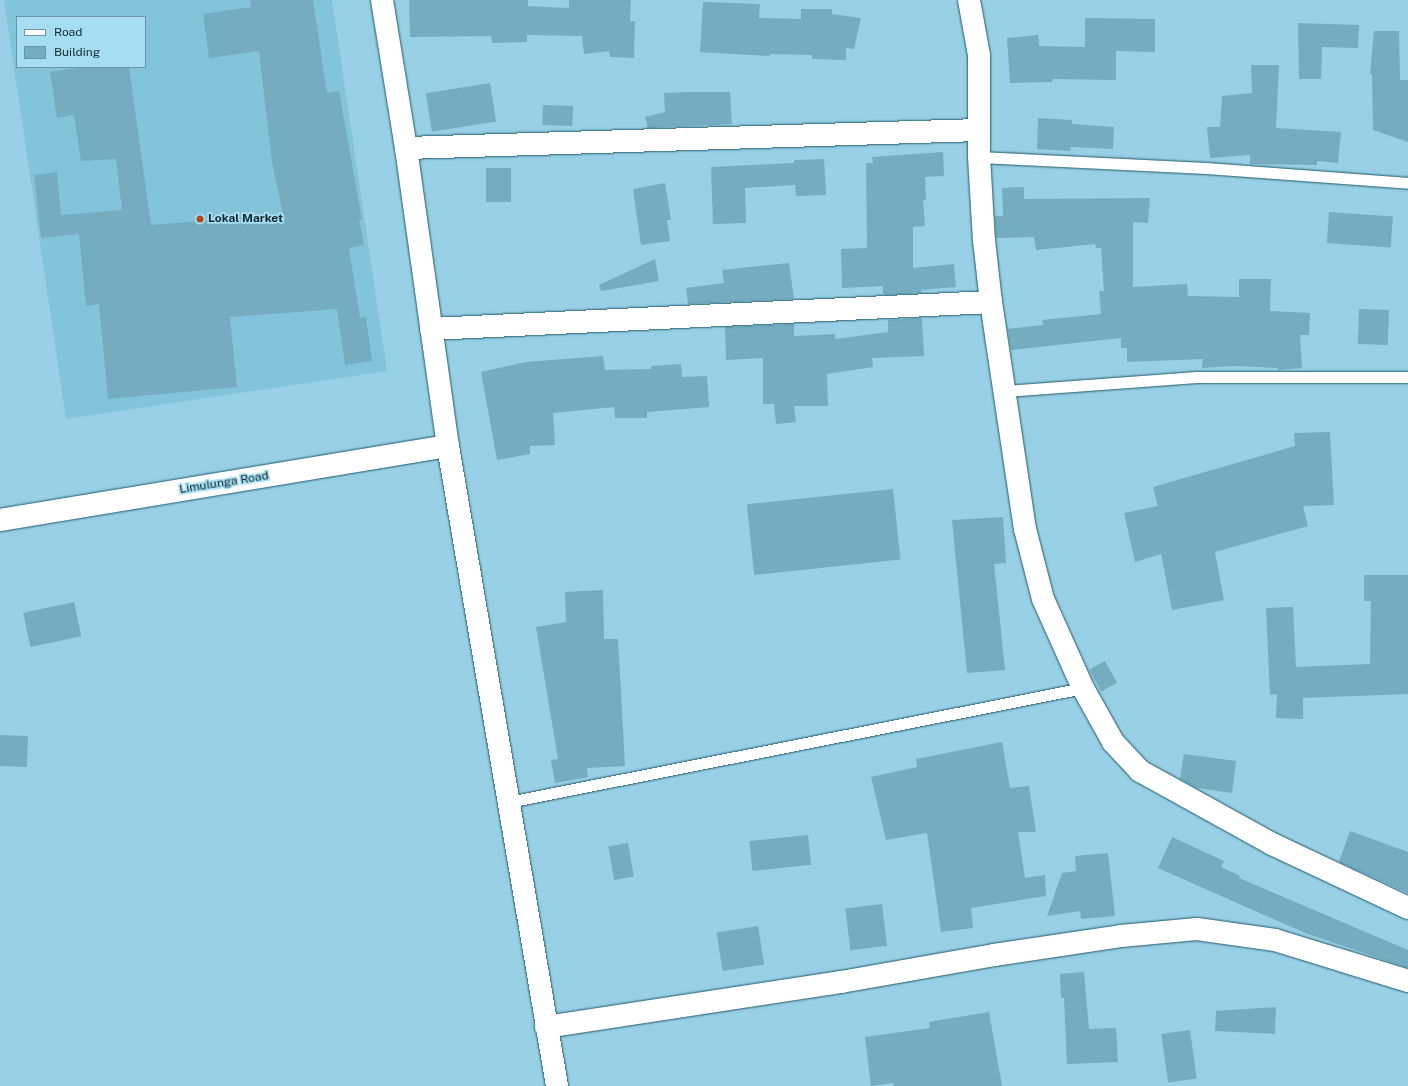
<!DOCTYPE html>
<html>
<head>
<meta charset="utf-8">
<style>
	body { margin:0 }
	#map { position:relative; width:1408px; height:1086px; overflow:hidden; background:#98d0e5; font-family:"Public Sans",sans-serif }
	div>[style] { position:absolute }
	.built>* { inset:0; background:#83c4da }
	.building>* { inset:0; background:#74acc0; transform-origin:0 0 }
	.roads { filter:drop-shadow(0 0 1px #215a6b) drop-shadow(0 0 1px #215a6b) }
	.service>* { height:11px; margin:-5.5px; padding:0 5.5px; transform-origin:5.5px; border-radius:5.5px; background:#fff }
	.minor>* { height:22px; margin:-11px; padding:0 11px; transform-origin:11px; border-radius:11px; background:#fff }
	.secondary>* { height:22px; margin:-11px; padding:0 11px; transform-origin:11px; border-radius:11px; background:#fff }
	.dots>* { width:11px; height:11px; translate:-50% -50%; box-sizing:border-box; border:2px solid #a5ddf2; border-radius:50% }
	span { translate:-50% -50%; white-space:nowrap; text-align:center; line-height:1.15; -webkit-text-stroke:3.5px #a5ddf2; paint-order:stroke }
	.poi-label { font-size:12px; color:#132a31; font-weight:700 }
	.left { translate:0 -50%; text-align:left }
	.street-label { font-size:12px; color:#132a31 }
	.legend { position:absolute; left:16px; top:16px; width:130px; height:52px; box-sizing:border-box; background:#a5ddf2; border:1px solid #6b95a5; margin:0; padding:5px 7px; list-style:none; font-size:12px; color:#132a31 }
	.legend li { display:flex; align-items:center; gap:8px; height:20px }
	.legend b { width:20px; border:1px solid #6b95a5 }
</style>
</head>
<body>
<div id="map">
	<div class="built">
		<i style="clip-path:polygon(evenodd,4px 0,332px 0,387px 371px,66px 419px,4px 0,17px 17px,145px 17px,145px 67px,17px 67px,17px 17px)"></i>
	</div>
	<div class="building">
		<i style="clip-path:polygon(250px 0,313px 0,327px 93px,339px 91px,362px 220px,359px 220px,364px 245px,349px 248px,360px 318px,366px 317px,372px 361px,345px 365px,337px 309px,230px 317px,237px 387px,108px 399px,99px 304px,86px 306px,79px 234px,41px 238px,34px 175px,57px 172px,61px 215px,122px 210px,116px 159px,81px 161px,74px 115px,57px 118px,50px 72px,83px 67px,129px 67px,151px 225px,283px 214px,272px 162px,259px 51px,209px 58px,203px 14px,251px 7px)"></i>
		<i style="clip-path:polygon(409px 0,528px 0,528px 6px,569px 8px,569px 0,631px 0,630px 21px,635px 21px,634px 58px,610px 57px,609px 51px,584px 54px,582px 36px,527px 35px,527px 42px,492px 43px,491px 36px,410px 37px)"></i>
		<i style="clip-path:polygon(703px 2px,760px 4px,759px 18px,801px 19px,801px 9px,832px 9px,832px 14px,861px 18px,854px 49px,846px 48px,846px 60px,812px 59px,812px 55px,770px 54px,770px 56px,700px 52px)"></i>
		<i style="clip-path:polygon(1085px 18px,1155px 19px,1155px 52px,1116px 51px,1116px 80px,1053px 79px,1052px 82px,1010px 83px,1007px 38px,1038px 35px,1039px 46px,1085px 47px)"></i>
		<i style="clip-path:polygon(1298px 23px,1359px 25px,1358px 48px,1322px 47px,1321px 79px,1299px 79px)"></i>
		<i style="clip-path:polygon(1374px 31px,1399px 31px,1400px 80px,1408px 80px,1408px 142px,1373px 130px,1372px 74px,1370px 74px)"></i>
		<i style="clip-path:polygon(1251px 65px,1279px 65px,1276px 128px,1341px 132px,1338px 163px,1317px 161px,1317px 165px,1250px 164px,1250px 155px,1210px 158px,1207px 127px,1220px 127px,1222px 96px,1252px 93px)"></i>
		<i style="left:490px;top:83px;width:39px;height:65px;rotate:81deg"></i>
		<i style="clip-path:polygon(690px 92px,730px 92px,732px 124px,648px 128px,645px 117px,665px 112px,664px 93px)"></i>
		<i style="left:543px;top:105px;width:30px;height:20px;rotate:2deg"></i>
		<i style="clip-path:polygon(1038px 118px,1072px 120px,1072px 124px,1114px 127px,1113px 149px,1071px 147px,1070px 151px,1037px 149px)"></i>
		<i style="clip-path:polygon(943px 152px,944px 176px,925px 177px,926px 200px,923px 200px,925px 226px,913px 227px,913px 268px,954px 264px,956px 287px,921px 290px,921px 293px,886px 295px,883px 293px,883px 286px,842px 288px,841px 249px,867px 248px,866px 163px,873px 163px,872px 157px)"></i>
		<i style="clip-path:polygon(824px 159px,826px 195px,796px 196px,795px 185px,745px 188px,746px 223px,713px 224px,711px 167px,794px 163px,794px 160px)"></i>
		<i style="left:486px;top:168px;width:25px;height:34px"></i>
		<i style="clip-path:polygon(665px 183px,671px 220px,667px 220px,670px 241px,641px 245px,633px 189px)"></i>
		<i style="clip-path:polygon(1024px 187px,1024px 199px,1150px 198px,1148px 223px,1133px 222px,1133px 287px,1187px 284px,1188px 296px,1239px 297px,1239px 279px,1271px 279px,1270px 311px,1310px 313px,1309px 335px,1300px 335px,1302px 368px,1278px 370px,1278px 368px,1235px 366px,1202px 368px,1203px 359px,1127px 362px,1127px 348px,1121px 348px,1121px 338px,1011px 350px,1008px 329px,1043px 325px,1042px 320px,1101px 314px,1099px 291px,1104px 291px,1101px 248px,1096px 248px,1095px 244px,1036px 250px,1034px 237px,996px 238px,995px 216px,1003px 216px,1002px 188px)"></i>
		<i style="left:1329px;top:212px;width:64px;height:31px;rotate:4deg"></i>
		<i style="clip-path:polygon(655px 259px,659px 281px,601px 291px,599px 285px)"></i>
		<i style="clip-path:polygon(789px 263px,794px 299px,688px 304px,686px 288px,724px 283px,722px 270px)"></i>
		<i style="left:1359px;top:309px;width:30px;height:35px;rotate:2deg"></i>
		<i style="clip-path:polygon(922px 318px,924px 356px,872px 358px,873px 367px,827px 374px,828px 406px,794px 406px,796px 422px,776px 424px,774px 404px,763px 404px,763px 358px,726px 360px,725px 327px,794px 324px,794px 336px,835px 334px,835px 339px,888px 332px,888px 320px)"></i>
		<i style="clip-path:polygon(603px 356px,605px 370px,651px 369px,651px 366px,681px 364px,682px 377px,707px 376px,709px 407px,647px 412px,647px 418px,615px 418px,614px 407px,553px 413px,555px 445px,530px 446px,530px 454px,497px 460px,481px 372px,526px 362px)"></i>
		<i style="clip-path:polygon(1330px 432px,1334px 505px,1303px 506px,1308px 526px,1215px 552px,1224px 600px,1172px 610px,1161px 554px,1135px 562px,1124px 513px,1158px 506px,1153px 487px,1295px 446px,1294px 433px)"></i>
		<i style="left:893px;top:489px;width:71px;height:147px;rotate:84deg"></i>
		<i style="clip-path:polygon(1003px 517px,1006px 563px,994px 564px,1005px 670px,967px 673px,952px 520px)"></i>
		<i style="clip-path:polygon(1364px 575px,1408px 575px,1408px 694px,1303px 698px,1303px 719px,1276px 718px,1277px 694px,1270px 695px,1266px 608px,1293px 607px,1296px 667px,1370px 664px,1371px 601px,1364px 601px)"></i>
		<i style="clip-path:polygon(603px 590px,604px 639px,618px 639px,625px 766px,587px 768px,588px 777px,555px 783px,551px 760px,558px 759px,536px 627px,566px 622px,565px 592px)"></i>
		<i style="left:74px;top:602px;width:35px;height:52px;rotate:78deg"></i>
		<i style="left:1105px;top:661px;width:25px;height:18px;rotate:61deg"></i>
		<i style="left:0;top:735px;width:28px;height:31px;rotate:2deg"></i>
		<i style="clip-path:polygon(1002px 742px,1010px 788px,1029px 786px,1036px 832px,1018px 832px,1025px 878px,1045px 875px,1046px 896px,971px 908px,973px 928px,941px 932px,927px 833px,886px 840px,871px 777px,917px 767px,916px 759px)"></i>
		<i style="clip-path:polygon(1184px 754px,1236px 761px,1232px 793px,1197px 788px,1180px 779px)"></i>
		<i style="clip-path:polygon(1350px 831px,1408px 852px,1408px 893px,1339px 862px)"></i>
		<i style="left:808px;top:835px;width:30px;height:59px;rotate:84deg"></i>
		<i style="clip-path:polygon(1172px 837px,1224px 861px,1221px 867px,1240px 876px,1239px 878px,1408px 950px,1408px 968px,1305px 933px,1158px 868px)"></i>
		<i style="left:628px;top:843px;width:34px;height:20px;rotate:80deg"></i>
		<i style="clip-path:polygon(1108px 853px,1115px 916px,1081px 919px,1080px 911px,1047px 916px,1062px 873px,1076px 871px,1075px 856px)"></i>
		<i style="left:882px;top:904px;width:42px;height:37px;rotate:83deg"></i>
		<i style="left:758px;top:926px;width:39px;height:42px;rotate:81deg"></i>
		<i style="clip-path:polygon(1084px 972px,1089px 1029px,1116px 1028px,1118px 1062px,1067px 1064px,1064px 998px,1061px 998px,1060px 974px)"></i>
		<i style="clip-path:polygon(1276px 1007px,1275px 1034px,1215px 1031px,1216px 1011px)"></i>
		<i style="clip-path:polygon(989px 1012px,1002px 1086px,894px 1086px,893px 1083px,871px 1086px,865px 1037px,930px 1028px,929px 1022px)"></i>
		<i style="left:1190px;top:1030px;width:49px;height:29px;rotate:82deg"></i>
	</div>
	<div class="roads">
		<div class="service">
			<i style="left:979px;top:157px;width:227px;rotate:2.8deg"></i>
			<i style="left:1206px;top:168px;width:203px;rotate:4.2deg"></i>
			<i style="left:1005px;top:391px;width:192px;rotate:-4.2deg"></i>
			<i style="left:1196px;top:377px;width:212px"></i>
			<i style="left:508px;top:802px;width:586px;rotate:-11.21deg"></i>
		</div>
		<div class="minor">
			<i style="left:969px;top:0;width:56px;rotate:79.7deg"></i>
			<i style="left:979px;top:55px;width:102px;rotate:90deg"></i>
			<i style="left:979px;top:157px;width:83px;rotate:86.6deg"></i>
			<i style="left:984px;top:240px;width:62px;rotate:83.6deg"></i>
			<i style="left:991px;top:302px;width:230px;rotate:81.5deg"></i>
			<i style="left:1025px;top:529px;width:72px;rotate:75.6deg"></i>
			<i style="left:1043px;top:599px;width:98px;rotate:65.8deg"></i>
			<i style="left:1083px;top:688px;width:62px;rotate:60.9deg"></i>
			<i style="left:1113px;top:742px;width:40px;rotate:47deg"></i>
			<i style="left:1140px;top:771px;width:151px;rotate:28.9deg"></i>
			<i style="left:1272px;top:844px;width:150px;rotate:25.2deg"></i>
			<i style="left:406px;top:148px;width:573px;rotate:-1.8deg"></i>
			<i style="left:431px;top:329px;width:561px;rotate:-2.76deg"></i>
			<i style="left:546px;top:1027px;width:298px;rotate:-8.7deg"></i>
			<i style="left:841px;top:982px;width:155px;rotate:-10deg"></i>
			<i style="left:994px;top:955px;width:128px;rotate:-8.5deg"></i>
			<i style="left:1121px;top:936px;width:76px;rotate:-5.3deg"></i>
			<i style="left:1197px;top:929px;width:79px;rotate:8deg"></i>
			<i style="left:1275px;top:940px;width:139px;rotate:17.1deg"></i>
		</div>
		<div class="secondary">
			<i style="left:382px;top:0;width:150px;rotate:80.8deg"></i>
			<i style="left:406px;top:148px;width:301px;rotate:82deg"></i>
			<i style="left:448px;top:446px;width:649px;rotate:80.33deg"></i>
			<i style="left:0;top:520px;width:454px;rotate:-9.4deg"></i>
		</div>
	</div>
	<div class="dots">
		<i style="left:200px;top:219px;background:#af4a1c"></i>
	</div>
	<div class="poi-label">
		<span class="left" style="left:208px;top:219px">Lokal Market</span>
	</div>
	<div class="street-label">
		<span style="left:224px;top:483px;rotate:-9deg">Limulunga Road</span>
	</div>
	<ul class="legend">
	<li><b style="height:5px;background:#fff"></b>Road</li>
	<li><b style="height:11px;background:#74acc0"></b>Building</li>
	</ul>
</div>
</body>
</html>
